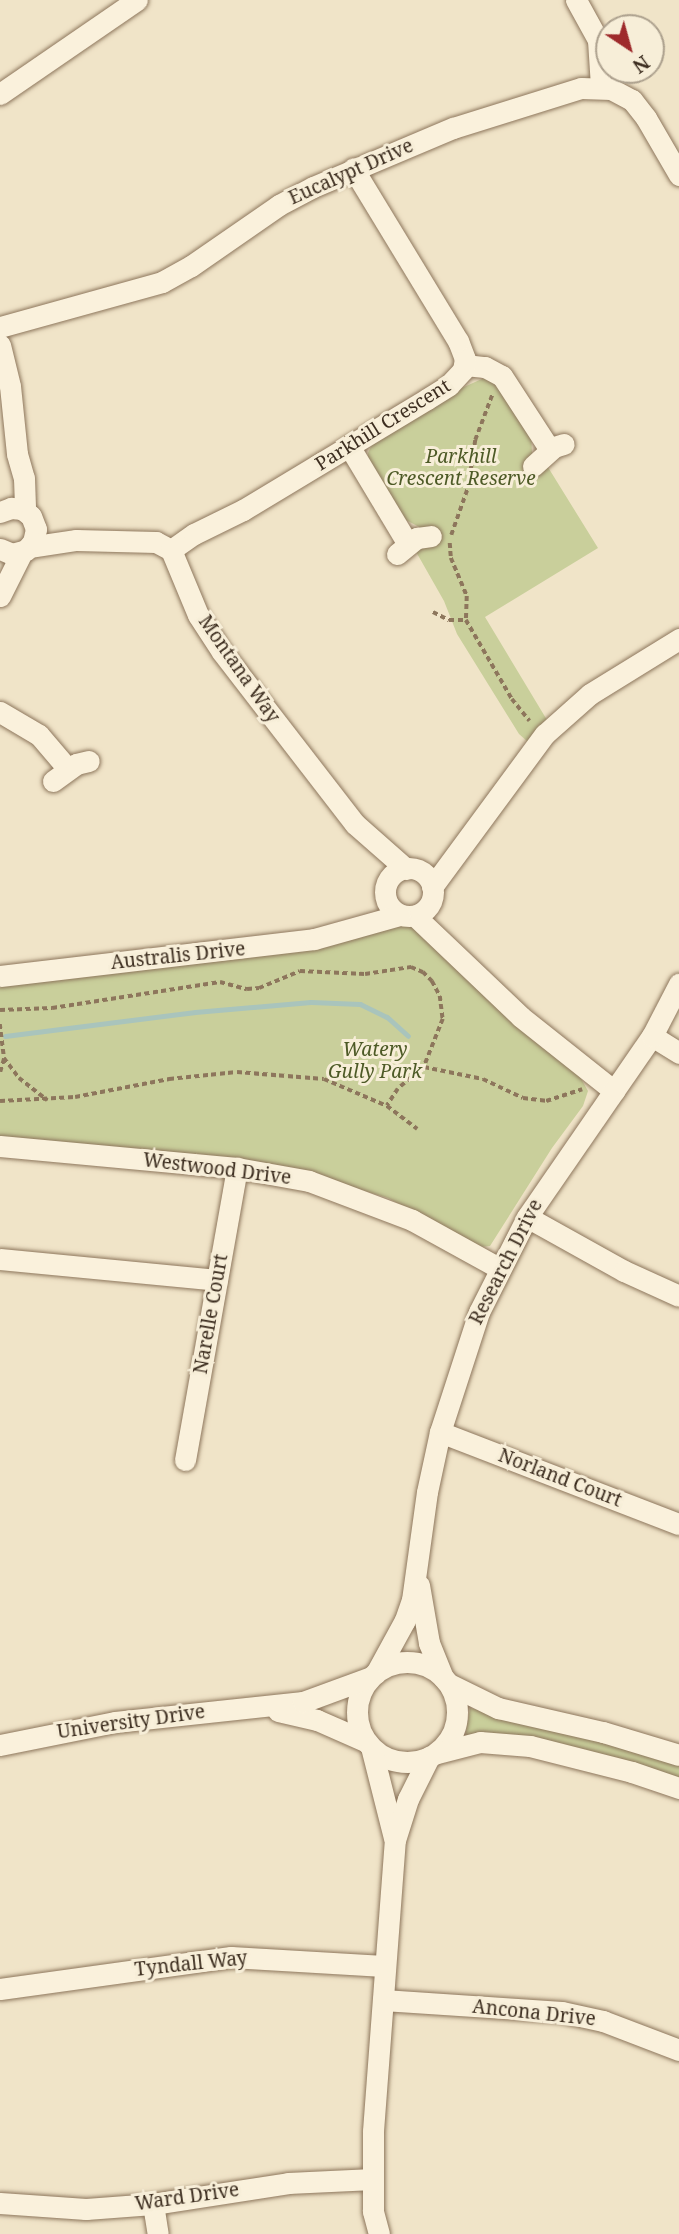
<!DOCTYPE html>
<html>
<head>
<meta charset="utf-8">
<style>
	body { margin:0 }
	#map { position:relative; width:679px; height:2234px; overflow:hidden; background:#f0e4c8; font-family:"Noto Serif",serif }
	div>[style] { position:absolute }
	.green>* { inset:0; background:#c9cf9b }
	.stream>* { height:5px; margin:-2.5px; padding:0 2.5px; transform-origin:2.5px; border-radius:2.5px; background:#a9c4bc }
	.path>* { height:3.5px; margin-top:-1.75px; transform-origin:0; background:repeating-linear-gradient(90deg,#8d765c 0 5px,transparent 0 8.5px) }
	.roads { filter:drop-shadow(0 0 2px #8d765c) drop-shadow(0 0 2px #8d765c) }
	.minor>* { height:21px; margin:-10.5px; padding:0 10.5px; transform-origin:10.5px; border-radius:10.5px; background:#faf1dc }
	.minor>.ring { margin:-10.5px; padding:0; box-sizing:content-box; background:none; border:21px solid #faf1dc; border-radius:50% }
	span { translate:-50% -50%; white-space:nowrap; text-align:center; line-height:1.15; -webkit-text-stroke:6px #f7eed8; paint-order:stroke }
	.street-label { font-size:19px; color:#3d2e20 }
	.park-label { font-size:19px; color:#4d5a26; font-style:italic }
	.north { position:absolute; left:595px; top:14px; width:70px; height:70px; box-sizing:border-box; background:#f7eed8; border:2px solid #ada18e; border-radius:50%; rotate:144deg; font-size:19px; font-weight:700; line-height:28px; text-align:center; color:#3d2e20 }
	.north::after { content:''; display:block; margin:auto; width:24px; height:32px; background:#9e2a2b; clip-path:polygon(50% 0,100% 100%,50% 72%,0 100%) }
</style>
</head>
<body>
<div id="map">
	<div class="green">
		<i style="clip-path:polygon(484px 378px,496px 381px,531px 433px,532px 453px,546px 464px,598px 548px,485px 617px,547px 720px,528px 742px,519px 734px,457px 634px,444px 601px,415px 550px,423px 529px,404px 519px,368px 463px,368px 453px,373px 442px,455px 391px)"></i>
		<i style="clip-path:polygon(403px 923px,413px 925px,529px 1037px,579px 1075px,588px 1091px,583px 1106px,552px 1148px,490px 1246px,480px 1247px,388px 1198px,278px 1165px,0 1137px,0 984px)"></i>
		<i style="clip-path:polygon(470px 1708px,679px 1760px,679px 1783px,465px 1737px)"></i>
	</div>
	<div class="stream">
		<i style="left:5px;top:1036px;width:192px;rotate:-7.2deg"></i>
		<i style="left:195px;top:1012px;width:116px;rotate:-4.9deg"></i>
		<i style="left:311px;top:1002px;width:49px;rotate:2.3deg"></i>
		<i style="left:360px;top:1004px;width:30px;rotate:26deg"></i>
		<i style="left:387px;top:1017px;width:28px;rotate:42deg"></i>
	</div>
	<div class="path">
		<i style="left:451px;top:535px;width:51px;rotate:-70.5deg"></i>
		<i style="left:468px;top:487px;width:48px;rotate:-81.5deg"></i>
		<i style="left:475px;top:440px;width:48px;rotate:-69.3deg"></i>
		<i style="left:450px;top:543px;width:15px;rotate:86deg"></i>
		<i style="left:451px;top:558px;width:41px;rotate:67.2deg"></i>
		<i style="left:467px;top:596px;width:24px;rotate:92deg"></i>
		<i style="left:433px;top:612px;width:18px;rotate:27deg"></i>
		<i style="left:449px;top:620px;width:17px"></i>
		<i style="left:466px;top:620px;width:91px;rotate:59.8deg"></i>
		<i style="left:512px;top:699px;width:28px;rotate:51deg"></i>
		<i style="left:0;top:1010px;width:52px;rotate:-2.2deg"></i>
		<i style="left:52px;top:1008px;width:170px;rotate:-8.8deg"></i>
		<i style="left:220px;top:982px;width:28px;rotate:15deg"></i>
		<i style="left:247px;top:989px;width:12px;rotate:-5deg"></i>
		<i style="left:259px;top:988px;width:44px;rotate:-22.5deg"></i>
		<i style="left:300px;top:971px;width:65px;rotate:2.6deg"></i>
		<i style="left:365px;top:974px;width:47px;rotate:-8.7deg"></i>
		<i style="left:411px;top:967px;width:13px;rotate:23deg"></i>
		<i style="left:423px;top:972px;width:13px;rotate:45deg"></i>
		<i style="left:432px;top:981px;width:17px;rotate:62deg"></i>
		<i style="left:440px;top:996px;width:23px;rotate:83deg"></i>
		<i style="left:443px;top:1019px;width:52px;rotate:111.6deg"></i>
		<i style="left:424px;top:1067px;width:34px;rotate:140deg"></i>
		<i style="left:398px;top:1089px;width:20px;rotate:123deg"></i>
		<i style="left:0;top:1024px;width:34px;rotate:83deg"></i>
		<i style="left:4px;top:1058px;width:25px;rotate:53deg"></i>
		<i style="left:19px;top:1078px;width:36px;rotate:38deg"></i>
		<i style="left:424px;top:1067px;width:60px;rotate:11.5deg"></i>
		<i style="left:483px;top:1079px;width:44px;rotate:25.4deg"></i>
		<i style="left:523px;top:1098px;width:23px;rotate:7deg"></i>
		<i style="left:546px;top:1101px;width:38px;rotate:-18deg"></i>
		<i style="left:0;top:1072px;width:15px;rotate:-74deg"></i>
		<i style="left:0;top:1101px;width:75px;rotate:-3.1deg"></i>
		<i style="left:75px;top:1097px;width:96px;rotate:-10.8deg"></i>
		<i style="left:169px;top:1079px;width:68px;rotate:-5.9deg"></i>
		<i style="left:237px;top:1072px;width:87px;rotate:4.6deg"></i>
		<i style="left:324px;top:1079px;width:69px;rotate:23.2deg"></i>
		<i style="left:387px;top:1106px;width:38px;rotate:37deg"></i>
	</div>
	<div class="roads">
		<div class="minor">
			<i style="left:576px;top:0;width:46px;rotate:61.2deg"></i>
			<i style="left:598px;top:40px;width:47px;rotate:86.3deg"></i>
			<i style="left:0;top:94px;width:166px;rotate:-34.5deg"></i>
			<i style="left:0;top:327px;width:168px;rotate:-15.5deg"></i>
			<i style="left:162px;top:282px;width:33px;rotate:-29deg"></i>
			<i style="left:191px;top:266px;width:107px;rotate:-34.7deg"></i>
			<i style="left:279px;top:205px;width:38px;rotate:-28deg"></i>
			<i style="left:313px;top:187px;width:152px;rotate:-22.9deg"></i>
			<i style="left:453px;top:128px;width:134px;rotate:-17.4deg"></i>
			<i style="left:581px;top:88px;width:30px;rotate:2deg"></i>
			<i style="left:611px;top:89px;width:24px;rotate:28deg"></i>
			<i style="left:632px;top:100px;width:23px;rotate:52deg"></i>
			<i style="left:646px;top:118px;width:66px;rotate:59.9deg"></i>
			<i style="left:0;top:345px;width:42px;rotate:76.3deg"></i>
			<i style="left:10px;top:386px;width:68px;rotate:84.1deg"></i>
			<i style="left:17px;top:454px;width:25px;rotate:74deg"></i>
			<i style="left:24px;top:478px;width:33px;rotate:88deg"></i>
			<i style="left:465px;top:365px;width:20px;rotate:6deg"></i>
			<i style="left:485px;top:367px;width:19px;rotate:28deg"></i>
			<i style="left:502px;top:376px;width:88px;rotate:57deg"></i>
			<i style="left:349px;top:446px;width:114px;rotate:59deg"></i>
			<i style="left:533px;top:466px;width:28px;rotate:-42deg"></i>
			<i style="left:554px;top:447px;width:10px;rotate:-17deg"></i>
			<i style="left:0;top:512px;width:12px;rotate:-20deg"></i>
			<i style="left:11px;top:508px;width:11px;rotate:5deg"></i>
			<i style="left:22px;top:509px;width:11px;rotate:38deg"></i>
			<i style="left:31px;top:516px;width:14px;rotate:69deg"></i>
			<i style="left:36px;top:529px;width:13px;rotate:103deg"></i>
			<i style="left:33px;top:542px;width:11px;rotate:131deg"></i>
			<i style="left:26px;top:550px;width:15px;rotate:164deg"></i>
			<i style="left:12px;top:554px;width:13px;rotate:-157deg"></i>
			<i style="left:29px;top:547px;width:48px;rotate:-8.5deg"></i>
			<i style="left:76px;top:540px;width:80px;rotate:1.4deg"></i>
			<i style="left:156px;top:542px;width:17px;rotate:28deg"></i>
			<i style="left:171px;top:550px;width:70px;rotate:67.4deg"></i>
			<i style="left:198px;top:615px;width:44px;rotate:57deg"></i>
			<i style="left:222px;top:652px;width:217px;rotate:52.3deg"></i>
			<i style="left:355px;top:824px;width:68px;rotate:41.4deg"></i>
			<i style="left:171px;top:550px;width:28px;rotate:-35deg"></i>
			<i style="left:194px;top:534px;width:55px;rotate:-26.1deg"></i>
			<i style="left:243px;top:510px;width:215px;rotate:-31.1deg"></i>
			<i style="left:427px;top:399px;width:26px;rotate:-32deg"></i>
			<i style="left:449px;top:385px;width:21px;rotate:-47deg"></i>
			<i style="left:463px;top:370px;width:11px;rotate:-80deg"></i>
			<i style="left:465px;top:359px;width:19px;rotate:-111deg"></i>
			<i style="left:458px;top:341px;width:202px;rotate:-121.3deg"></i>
			<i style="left:397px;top:554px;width:26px;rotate:-39deg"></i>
			<i style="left:417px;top:538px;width:14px;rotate:-8deg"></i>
			<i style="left:0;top:596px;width:49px;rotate:-63.4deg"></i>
			<i style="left:0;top:712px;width:45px;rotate:30.5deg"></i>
			<i style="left:39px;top:735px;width:45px;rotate:49.5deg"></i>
			<i style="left:53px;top:781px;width:29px;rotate:-36deg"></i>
			<i style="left:76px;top:764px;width:13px;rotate:-13deg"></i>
			<i class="ring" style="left:385px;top:868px;width:27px;height:27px"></i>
			<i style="left:432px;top:887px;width:190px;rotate:-53.6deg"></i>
			<i style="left:545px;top:734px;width:60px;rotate:-41.6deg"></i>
			<i style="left:590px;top:694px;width:105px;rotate:-31.7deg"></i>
			<i style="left:415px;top:916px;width:146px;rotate:43.6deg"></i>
			<i style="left:521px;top:1017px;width:119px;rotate:38.5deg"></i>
			<i style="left:0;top:976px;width:316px;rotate:-6.7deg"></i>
			<i style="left:314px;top:939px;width:89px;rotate:-15.6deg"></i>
			<i style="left:652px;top:1036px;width:32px;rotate:32deg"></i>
			<i style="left:0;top:1146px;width:238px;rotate:5.3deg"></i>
			<i style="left:237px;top:1168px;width:73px;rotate:10.2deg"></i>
			<i style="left:309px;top:1181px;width:110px;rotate:20.7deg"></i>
			<i style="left:412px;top:1220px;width:99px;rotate:28.9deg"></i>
			<i style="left:527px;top:1217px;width:111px;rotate:29.1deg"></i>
			<i style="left:624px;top:1271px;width:60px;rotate:24.4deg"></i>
			<i style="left:0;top:1259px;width:218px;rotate:5.5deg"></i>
			<i style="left:440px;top:1432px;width:256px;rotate:21.1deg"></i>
			<i style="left:185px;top:1460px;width:297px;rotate:-79.9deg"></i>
			<i style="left:419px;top:1585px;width:59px;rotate:80.2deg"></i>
			<i style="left:429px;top:1643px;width:37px;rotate:68deg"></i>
			<i class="ring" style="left:357px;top:1662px;width:79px;height:79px"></i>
			<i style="left:376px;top:1673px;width:60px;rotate:-61.3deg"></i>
			<i style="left:405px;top:1620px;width:21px;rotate:-71deg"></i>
			<i style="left:412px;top:1600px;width:109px;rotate:-82.1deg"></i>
			<i style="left:427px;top:1492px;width:61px;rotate:-77.8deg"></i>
			<i style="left:440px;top:1432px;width:126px;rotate:-72deg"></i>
			<i style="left:479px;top:1312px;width:106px;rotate:-63.2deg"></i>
			<i style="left:527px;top:1217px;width:220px;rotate:-55.4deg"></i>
			<i style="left:652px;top:1036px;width:59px;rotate:-62.6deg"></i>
			<i style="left:449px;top:1684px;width:55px;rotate:26.1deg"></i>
			<i style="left:498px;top:1708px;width:108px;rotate:12.9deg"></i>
			<i style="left:603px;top:1732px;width:79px;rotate:16.8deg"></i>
			<i style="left:278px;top:1711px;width:40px;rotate:13deg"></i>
			<i style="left:317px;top:1720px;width:52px;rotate:23.6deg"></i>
			<i style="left:0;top:1745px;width:117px;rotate:-11.3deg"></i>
			<i style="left:115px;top:1722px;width:189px;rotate:-6.1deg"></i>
			<i style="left:303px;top:1702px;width:72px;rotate:-20.2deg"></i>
			<i style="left:371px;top:1747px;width:94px;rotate:75.8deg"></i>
			<i style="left:437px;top:1753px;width:44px;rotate:-14.3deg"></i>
			<i style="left:480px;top:1742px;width:50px;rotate:4.6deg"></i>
			<i style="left:530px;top:1746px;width:105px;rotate:14.3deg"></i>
			<i style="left:632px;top:1772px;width:50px;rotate:18.8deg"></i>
			<i style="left:0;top:1989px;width:233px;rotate:-7.9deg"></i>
			<i style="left:231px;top:1957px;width:153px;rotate:3.4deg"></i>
			<i style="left:383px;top:2000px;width:179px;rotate:3.8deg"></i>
			<i style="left:562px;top:2012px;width:42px;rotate:12.4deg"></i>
			<i style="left:603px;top:2021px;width:81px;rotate:20.9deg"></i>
			<i style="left:0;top:2203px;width:86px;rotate:4deg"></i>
			<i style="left:86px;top:2209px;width:67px;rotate:-4.3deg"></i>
			<i style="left:153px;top:2204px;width:137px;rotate:-8.8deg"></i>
			<i style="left:288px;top:2183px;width:85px;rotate:-2.7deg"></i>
			<i style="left:153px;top:2204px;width:30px;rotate:81deg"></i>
			<i style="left:379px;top:2234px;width:24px;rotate:-105deg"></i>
			<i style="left:373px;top:2211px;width:80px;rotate:-90deg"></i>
			<i style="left:373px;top:2131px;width:292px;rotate:-85.7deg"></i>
			<i style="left:395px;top:1840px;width:43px;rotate:-72.4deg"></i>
			<i style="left:408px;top:1799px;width:47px;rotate:-63.4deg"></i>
		</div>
	</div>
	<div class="street-label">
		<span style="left:351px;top:172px;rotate:-24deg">Eucalypt Drive</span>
		<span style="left:383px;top:425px;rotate:-32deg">Parkhill Crescent</span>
		<span style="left:239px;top:669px;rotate:55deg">Montana Way</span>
		<span style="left:178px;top:956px;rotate:-6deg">Australis Drive</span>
		<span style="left:217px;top:1169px;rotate:7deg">Westwood Drive</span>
		<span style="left:506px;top:1262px;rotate:-63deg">Research Drive</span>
		<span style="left:211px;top:1314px;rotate:-80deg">Narelle Court</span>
		<span style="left:560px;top:1478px;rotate:21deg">Norland Court</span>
		<span style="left:131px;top:1722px;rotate:-8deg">University Drive</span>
		<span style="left:191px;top:1964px;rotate:-6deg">Tyndall Way</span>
		<span style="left:534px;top:2013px;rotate:6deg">Ancona Drive</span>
		<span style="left:187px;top:2197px;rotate:-8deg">Ward Drive</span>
	</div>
	<div class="park-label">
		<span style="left:461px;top:468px">Parkhill<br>Crescent Reserve</span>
		<span style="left:375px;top:1061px">Watery<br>Gully Park</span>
	</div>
	<div class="north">N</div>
</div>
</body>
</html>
